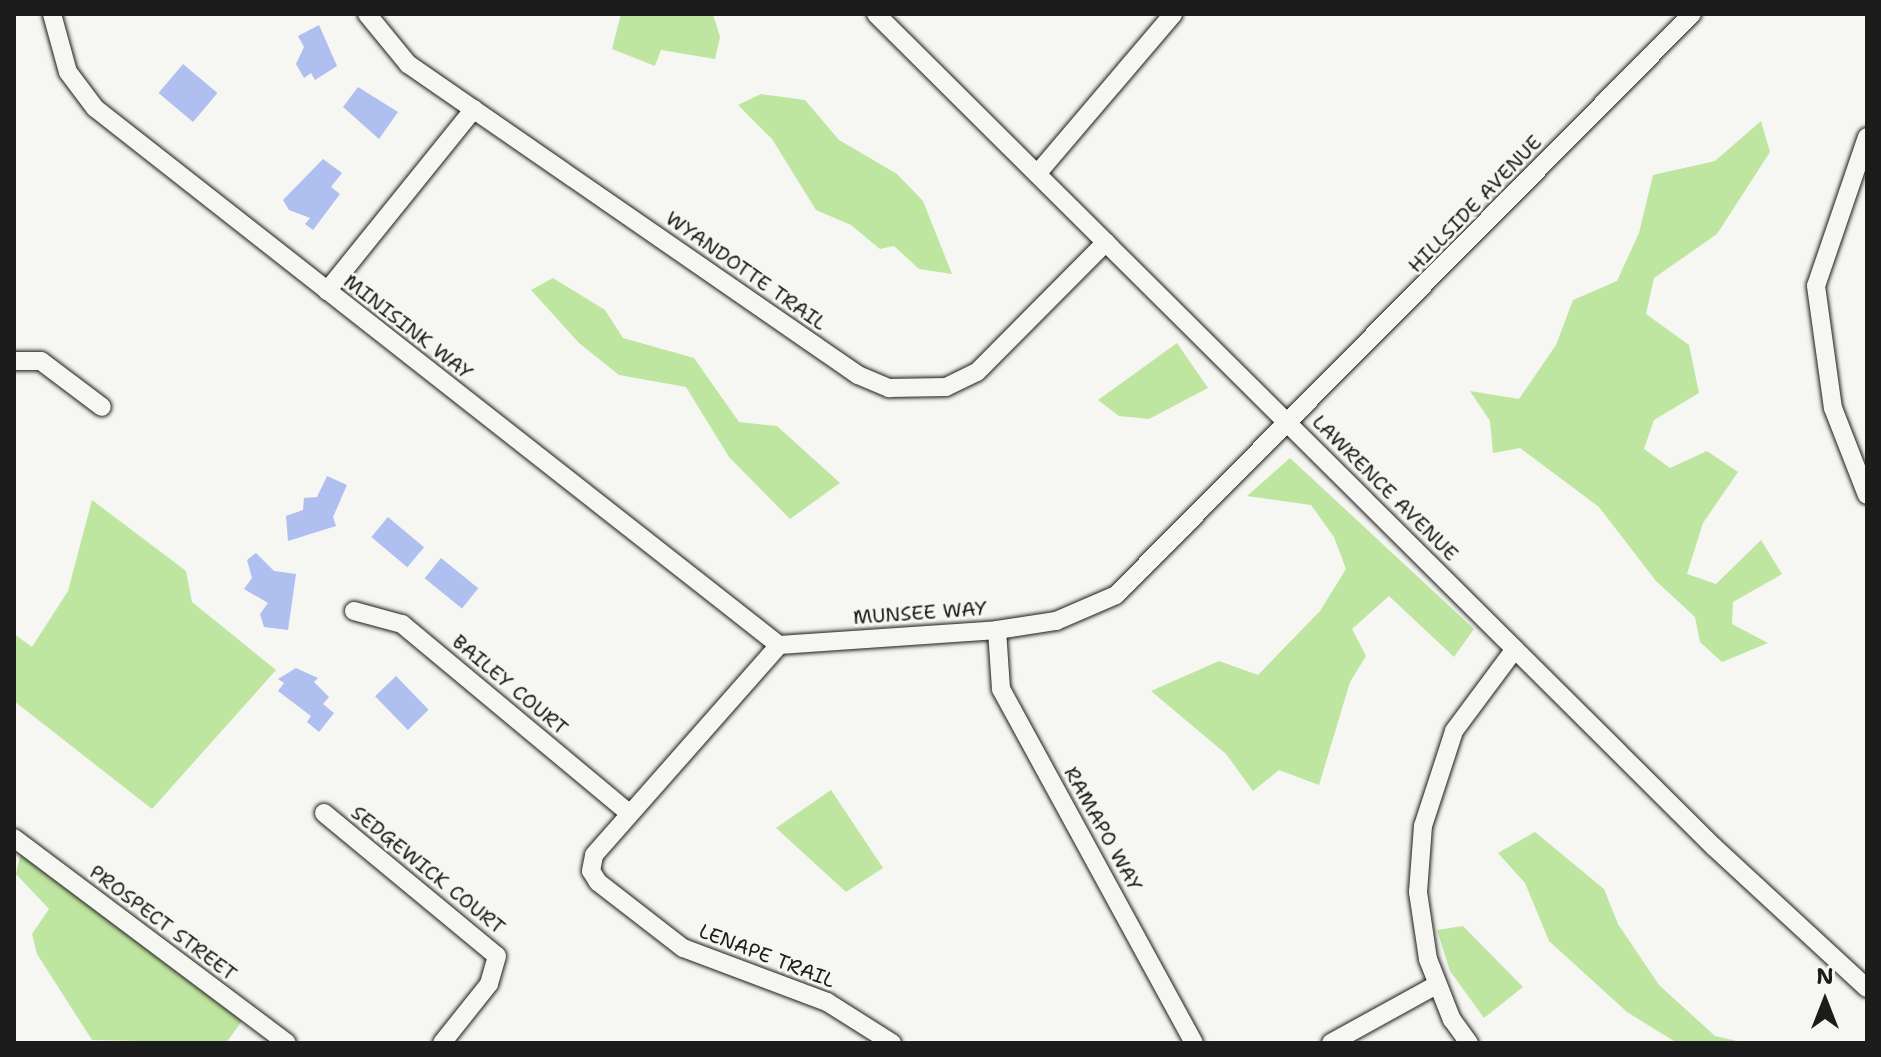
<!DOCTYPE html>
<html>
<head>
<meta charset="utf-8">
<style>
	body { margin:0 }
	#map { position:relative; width:1881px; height:1057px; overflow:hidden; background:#f6f6f2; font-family:"Shantell Sans",sans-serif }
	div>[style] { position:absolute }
	.green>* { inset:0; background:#bfe6a1 }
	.building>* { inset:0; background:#afbfef; transform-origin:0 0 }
	.roads { filter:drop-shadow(0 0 2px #1c1c1c) drop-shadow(0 0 2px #1c1c1c) }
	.minor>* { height:18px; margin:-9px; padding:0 9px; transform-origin:9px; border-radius:9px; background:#f6f6f2 }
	span { translate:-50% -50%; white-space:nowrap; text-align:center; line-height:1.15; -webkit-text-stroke:6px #f6f6f2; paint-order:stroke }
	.street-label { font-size:20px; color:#1c1c1c }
	.frame { position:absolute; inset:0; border:16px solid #1c1c1c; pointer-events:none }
	.north { position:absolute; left:1785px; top:961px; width:80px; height:80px; -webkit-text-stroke:6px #f6f6f2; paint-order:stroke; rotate:0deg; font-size:22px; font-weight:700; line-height:32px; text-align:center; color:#1c1c1c }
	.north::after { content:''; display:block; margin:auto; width:28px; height:36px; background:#1c1c1c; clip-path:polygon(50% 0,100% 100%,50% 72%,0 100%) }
</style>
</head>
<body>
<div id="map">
	<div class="green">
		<i style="clip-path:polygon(621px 14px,713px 14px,720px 37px,715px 59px,661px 50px,655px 66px,612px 49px)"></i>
		<i style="clip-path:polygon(761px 94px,805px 100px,839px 140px,897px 174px,923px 201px,952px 274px,919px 269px,894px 246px,880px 249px,851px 225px,816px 210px,772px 139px,738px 105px)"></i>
		<i style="clip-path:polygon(1761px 121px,1770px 152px,1717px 234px,1654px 278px,1646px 314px,1689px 345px,1699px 393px,1654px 420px,1644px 449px,1670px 468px,1707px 451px,1738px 472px,1703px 523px,1687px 574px,1716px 584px,1761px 540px,1782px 574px,1733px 602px,1732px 624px,1768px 643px,1722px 662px,1700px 642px,1695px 617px,1656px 581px,1599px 507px,1520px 448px,1493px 453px,1490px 421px,1470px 391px,1519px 399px,1556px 345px,1573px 300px,1617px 281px,1639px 233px,1653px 175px,1715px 161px)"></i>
		<i style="clip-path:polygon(553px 278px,605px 310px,623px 338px,694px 358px,739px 422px,777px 426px,840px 483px,790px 519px,729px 457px,686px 387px,619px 375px,579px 343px,531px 290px)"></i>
		<i style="clip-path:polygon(1177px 343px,1208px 388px,1149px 419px,1119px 416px,1098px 400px)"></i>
		<i style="clip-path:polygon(1290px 458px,1474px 629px,1454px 657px,1389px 596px,1352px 629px,1366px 656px,1350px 682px,1319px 785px,1279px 770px,1253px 791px,1226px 754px,1151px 691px,1219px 661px,1258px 675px,1320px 611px,1346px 569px,1334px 537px,1311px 505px,1247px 496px)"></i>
		<i style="clip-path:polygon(92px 500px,186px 571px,192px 602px,276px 670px,152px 809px,14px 701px,14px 634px,32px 647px,68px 591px)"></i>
		<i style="clip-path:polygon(831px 790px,883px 868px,846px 892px,776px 828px)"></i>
		<i style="clip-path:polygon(1535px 832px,1604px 889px,1618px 924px,1659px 985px,1715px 1036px,1746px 1043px,1677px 1043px,1627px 1012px,1549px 941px,1525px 883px,1498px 853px)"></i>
		<i style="clip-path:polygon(21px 852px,242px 1021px,226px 1043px,92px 1040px,37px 954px,32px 934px,49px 909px,16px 874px)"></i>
		<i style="clip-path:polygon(1463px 926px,1523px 987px,1484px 1018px,1450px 971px,1437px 930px)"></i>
	</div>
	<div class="building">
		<i style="clip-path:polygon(319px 25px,337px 66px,315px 80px,311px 73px,304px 78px,296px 64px,304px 47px,298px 36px)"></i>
		<i style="left:183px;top:64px;width:45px;height:38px;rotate:40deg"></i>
		<i style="clip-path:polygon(358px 87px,398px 112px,379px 139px,343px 107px)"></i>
		<i style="clip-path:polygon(323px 159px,342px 173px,331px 187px,340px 194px,313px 230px,305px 224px,310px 218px,289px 210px,283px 200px)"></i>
		<i style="clip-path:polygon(327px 476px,347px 485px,333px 517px,336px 526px,288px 541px,286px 516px,303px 510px,304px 498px,317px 497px)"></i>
		<i style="left:388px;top:517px;width:47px;height:26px;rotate:40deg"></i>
		<i style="clip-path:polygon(256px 553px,274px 571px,296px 574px,288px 630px,264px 627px,260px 614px,268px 603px,244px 589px,252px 578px,247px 560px)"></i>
		<i style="left:441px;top:558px;width:48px;height:26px;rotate:39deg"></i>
		<i style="clip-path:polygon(296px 668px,318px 678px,314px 682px,329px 697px,323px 704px,334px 713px,319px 732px,307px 722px,311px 716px,278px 691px,284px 683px,278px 679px)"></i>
		<i style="left:396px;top:676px;width:47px;height:29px;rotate:46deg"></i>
	</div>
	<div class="roads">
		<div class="minor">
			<i style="left:52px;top:14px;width:60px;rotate:74.6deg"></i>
			<i style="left:68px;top:72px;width:45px;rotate:53.1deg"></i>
			<i style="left:95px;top:108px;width:870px;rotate:38.14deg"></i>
			<i style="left:367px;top:14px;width:65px;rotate:50.6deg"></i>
			<i style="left:408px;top:64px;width:547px;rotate:34.65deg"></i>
			<i style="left:858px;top:375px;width:34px;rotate:23deg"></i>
			<i style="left:889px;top:388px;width:57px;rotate:-1deg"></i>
			<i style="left:946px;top:387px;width:34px;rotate:-26deg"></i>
			<i style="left:977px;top:372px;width:183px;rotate:-45.2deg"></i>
			<i style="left:876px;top:14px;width:1182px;rotate:44.83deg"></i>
			<i style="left:1714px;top:847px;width:208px;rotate:42.7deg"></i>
			<i style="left:1867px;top:137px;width:157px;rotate:108.9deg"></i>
			<i style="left:1816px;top:286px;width:123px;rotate:82.1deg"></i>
			<i style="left:1833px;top:408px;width:93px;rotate:68.7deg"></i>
			<i style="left:1037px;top:174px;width:210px;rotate:-49.6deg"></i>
			<i style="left:327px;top:291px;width:234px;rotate:-51.1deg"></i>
			<i style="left:14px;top:361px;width:27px"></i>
			<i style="left:41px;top:361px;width:76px;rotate:37deg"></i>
			<i style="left:354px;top:611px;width:50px;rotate:15.2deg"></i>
			<i style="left:402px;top:624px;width:294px;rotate:39.8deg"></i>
			<i style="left:997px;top:630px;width:59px;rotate:86.1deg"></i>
			<i style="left:1001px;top:689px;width:403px;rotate:61.4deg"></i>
			<i style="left:324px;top:813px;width:224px;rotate:39.6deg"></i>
			<i style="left:497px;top:956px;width:29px;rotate:106deg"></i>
			<i style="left:489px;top:984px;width:75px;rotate:128.5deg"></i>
			<i style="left:14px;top:838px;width:341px;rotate:36.9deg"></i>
			<i style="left:892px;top:1043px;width:77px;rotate:-147.8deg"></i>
			<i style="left:827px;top:1002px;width:154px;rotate:-159.4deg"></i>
			<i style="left:683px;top:948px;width:108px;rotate:-142.2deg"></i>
			<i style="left:598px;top:882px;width:13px;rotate:-122deg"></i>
			<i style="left:591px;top:871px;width:16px;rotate:-79deg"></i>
			<i style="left:594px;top:855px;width:280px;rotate:-48.6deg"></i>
			<i style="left:779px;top:645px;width:219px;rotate:-3.9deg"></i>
			<i style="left:997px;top:630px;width:60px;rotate:-8.7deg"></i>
			<i style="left:1056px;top:621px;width:65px;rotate:-23.4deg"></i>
			<i style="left:1116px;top:595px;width:818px;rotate:-45.25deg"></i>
			<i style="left:1331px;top:1043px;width:120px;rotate:-28.9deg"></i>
			<i style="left:1469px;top:1043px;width:29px;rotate:-126deg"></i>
			<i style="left:1452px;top:1020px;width:66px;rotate:-111.5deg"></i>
			<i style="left:1428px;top:959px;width:68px;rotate:-98.5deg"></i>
			<i style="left:1418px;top:892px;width:66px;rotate:-85.7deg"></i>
			<i style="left:1423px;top:826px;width:100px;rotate:-71.9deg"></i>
			<i style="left:1454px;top:731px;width:102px;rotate:-53.4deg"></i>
		</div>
	</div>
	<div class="street-label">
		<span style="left:1475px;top:204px;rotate:-46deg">HILLSIDE AVENUE</span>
		<span style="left:746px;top:271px;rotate:35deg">WYANDOTTE TRAIL</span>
		<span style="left:408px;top:327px;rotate:38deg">MINISINK WAY</span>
		<span style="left:1385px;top:488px;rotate:45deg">LAWRENCE AVENUE</span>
		<span style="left:920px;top:613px;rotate:-4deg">MUNSEE WAY</span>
		<span style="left:510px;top:685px;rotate:40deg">BAILEY COURT</span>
		<span style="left:1103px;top:829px;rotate:61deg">RAMAPO WAY</span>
		<span style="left:428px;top:870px;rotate:39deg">SEDGEWICK COURT</span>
		<span style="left:163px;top:923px;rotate:37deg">PROSPECT STREET</span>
		<span style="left:767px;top:956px;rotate:21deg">LENAPE TRAIL</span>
	</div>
	<div class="frame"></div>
	<div class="north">N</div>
</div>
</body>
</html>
